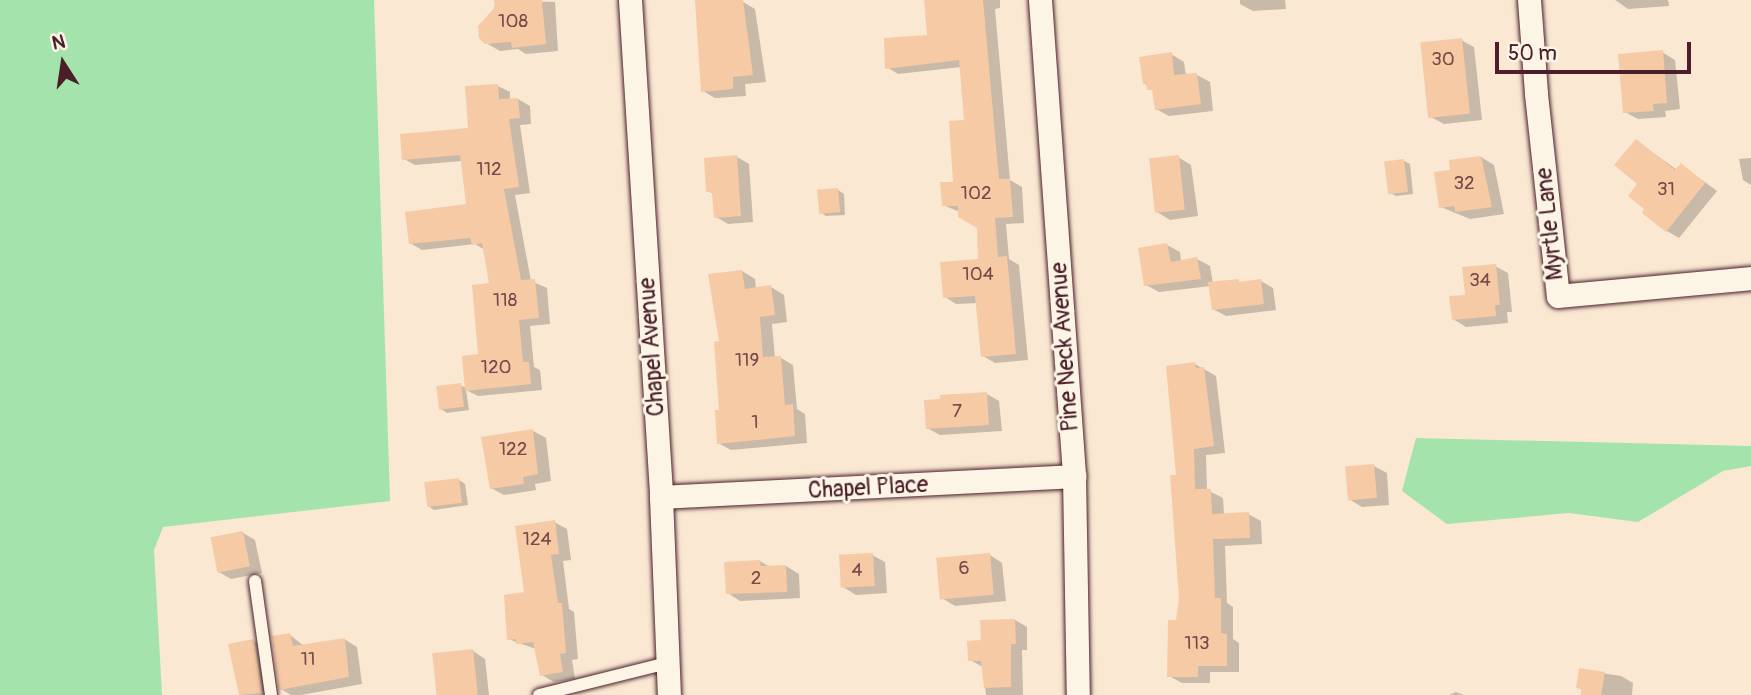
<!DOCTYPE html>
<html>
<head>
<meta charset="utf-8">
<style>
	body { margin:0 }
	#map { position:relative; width:1751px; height:695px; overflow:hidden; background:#fae8d2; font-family:Pangolin,sans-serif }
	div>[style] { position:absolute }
	.green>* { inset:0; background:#a4e3ab }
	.shadow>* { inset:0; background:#0003 }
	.building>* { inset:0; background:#f6caa5; transform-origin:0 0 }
	.roads { filter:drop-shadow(0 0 2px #4a1f2b) drop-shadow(0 0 2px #4a1f2b) }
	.lane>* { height:12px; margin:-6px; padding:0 6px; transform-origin:6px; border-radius:6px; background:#fcf5e5 }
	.street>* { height:23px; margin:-11.5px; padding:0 11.5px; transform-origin:11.5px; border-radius:11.5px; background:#fcf5e5 }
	span { translate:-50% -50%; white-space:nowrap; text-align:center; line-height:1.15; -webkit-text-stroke:6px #fcf5e5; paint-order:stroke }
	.number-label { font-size:19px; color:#754a4a }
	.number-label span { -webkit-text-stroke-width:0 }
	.street-label { font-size:23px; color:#4a1f2b }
	.north { position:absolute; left:28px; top:28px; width:70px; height:70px; -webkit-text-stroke:5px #fcf5e5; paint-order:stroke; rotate:348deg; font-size:19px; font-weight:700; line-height:28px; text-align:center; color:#4a1f2b }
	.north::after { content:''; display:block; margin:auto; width:24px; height:32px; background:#4a1f2b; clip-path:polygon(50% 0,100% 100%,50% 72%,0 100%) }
	.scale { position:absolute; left:1495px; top:42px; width:196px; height:32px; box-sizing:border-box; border:4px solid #4a1f2b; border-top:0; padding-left:9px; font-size:21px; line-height:24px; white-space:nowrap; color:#4a1f2b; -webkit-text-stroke:5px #fcf5e5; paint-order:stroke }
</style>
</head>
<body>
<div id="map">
	<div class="green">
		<i style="clip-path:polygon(0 0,374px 0,390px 501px,163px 527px,154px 550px,162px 695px,0 695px)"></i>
		<i style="clip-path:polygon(1416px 438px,1751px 446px,1751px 466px,1723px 471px,1638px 522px,1569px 513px,1447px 524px,1402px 491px)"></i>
	</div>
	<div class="shadow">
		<i style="clip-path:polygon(496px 0,555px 2px,558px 51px,526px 54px,518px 49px,500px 51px,486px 43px)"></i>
		<i style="clip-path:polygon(696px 0,740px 0,755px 9px,766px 82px,745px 84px,746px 96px,715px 98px,703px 91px)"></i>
		<i style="clip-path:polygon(926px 0,1000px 0,1000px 8px,995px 9px,1010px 180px,1022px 187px,1024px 223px,1006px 224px,1009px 259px,1019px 265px,1028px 360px,995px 363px,983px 356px,978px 303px,956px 304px,945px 297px,979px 261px,979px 227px,960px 212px,943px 205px,954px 183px,965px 121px,961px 67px,898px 74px,887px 67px,928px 37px)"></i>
		<i style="clip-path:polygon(1240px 0,1285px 0,1286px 9px,1253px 11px,1240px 4px)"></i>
		<i style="clip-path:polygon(1615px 0,1668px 0,1669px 6px,1628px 9px)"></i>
		<i style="clip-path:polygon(1461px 40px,1474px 47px,1482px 120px,1444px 124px,1431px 117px)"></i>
		<i style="clip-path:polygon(1662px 52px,1675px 60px,1680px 109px,1665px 111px,1666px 117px,1638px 119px,1625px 112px)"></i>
		<i style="clip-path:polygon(1171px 54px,1184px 62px,1186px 76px,1197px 75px,1210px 82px,1213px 111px,1169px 116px,1156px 109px,1154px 92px,1144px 83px)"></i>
		<i style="clip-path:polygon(498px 86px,510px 92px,510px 100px,518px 99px,530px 106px,531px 124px,520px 125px,530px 193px,515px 195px,531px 281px,547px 288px,550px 324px,530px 326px,534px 367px,540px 370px,542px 390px,478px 396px,466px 390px,469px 410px,447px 413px,441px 409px,460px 385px,466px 388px,480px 356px,491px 285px,485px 250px,475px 244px,422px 250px,410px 243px,468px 206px,462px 161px,415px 165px,404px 159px,469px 130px)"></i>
		<i style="clip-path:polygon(1637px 141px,1677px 170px,1681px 165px,1717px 191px,1679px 238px,1667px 231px,1647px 209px)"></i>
		<i style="clip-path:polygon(737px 157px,749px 164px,753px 222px,728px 224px,716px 217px,714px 194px,708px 191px)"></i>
		<i style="clip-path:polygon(1178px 157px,1191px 165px,1198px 216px,1170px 220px,1157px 212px)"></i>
		<i style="clip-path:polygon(1481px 157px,1494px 165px,1504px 214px,1470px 219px,1441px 207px,1452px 171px)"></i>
		<i style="clip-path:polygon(1751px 158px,1751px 185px,1743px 180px,1739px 159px)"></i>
		<i style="clip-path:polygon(1404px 161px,1410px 164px,1413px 194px,1396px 196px,1390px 193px)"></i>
		<i style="clip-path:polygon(838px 190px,844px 194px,845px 215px,826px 216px,820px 212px)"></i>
		<i style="clip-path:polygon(1167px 245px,1180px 252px,1181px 261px,1197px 259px,1210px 266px,1213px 284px,1261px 281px,1273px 288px,1276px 310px,1226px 316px,1213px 309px,1211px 286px,1159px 292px,1146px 285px)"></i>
		<i style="clip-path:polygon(1495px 266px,1508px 273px,1512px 312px,1507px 312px,1508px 323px,1466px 327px,1453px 319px,1467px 296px)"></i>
		<i style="clip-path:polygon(742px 271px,755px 279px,756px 289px,771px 287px,784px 295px,787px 322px,772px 324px,775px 358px,781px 358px,793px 365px,797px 409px,805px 414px,807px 443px,731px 450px,718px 443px,721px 343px)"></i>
		<i style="clip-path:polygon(1195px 364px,1216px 376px,1225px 453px,1206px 455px,1207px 490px,1223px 498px,1224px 515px,1248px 514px,1261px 521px,1262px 544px,1225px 546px,1227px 603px,1233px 607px,1233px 639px,1239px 643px,1239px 672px,1210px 672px,1210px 683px,1182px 683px,1169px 676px,1180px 598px,1178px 476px)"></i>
		<i style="clip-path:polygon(987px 394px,999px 401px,1002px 431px,940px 435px,927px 428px)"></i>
		<i style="clip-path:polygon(533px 431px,546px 438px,551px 481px,535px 484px,536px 490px,504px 495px,491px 488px)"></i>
		<i style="clip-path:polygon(1374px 466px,1387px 473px,1389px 505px,1362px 507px,1349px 499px)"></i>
		<i style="clip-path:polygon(459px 480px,465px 484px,468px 505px,434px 510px,428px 506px)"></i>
		<i style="clip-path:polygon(554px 522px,567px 529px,571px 560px,563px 561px,569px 609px,574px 612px,578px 659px,572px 660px,575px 679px,554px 682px,542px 675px,536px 649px,508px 639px)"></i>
		<i style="clip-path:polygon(243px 533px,255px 540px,262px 573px,231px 579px,219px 572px)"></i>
		<i style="clip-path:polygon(872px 555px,885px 562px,887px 593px,856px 595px,843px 587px)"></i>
		<i style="clip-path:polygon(990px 555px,1002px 563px,1006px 601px,955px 606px,942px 598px)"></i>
		<i style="clip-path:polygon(760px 561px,770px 567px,786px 566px,799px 574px,800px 598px,740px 601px,728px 593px)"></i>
		<i style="clip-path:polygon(1015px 620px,1027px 627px,1027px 650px,1022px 650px,1023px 695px,986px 695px,983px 667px,970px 660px,983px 642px)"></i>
		<i style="clip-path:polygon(290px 635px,304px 646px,344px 639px,357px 647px,362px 684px,301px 695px,291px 695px,281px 689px)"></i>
		<i style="clip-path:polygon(254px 641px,267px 648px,273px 695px,241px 695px,230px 645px)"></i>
		<i style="clip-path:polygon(473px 651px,485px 659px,489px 695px,438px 695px)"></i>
		<i style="clip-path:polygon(1581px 670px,1621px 676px,1633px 683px,1632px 695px,1582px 695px)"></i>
		<i style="clip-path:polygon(1456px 692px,1464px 695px,1449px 695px)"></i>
	</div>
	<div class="building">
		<i style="clip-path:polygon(494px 0,542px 0,546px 44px,512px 48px,511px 42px,485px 44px,479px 38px,478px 26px,495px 7px)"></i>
		<i style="clip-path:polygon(695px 0,743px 0,753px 75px,733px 77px,733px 89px,701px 92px)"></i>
		<i style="clip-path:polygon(924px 0,983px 0,999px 179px,1010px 179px,1013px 217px,995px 218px,998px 257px,1007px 256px,1016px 354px,981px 357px,975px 296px,943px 298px,940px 262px,978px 259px,977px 228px,958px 217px,958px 206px,942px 206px,940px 182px,953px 182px,949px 121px,964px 120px,959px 60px,885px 69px,884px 38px,927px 35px)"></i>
		<i style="left:1462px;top:38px;width:76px;height:42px;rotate:84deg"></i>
		<i style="clip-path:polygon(1663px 50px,1667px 103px,1653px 104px,1654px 111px,1623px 113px,1618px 54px)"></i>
		<i style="clip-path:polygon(1172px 52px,1174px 75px,1197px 73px,1201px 104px,1155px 110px,1152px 90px,1147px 90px,1146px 83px,1143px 84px,1139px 57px)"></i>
		<i style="clip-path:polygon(498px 84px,499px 99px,518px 98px,520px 118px,509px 119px,519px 187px,504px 189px,521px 280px,535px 279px,539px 318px,519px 320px,523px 362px,529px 362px,531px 384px,465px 391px,462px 356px,478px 354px,472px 285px,489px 283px,482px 243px,472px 245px,470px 238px,409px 244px,405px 212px,466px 204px,460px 155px,402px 160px,400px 134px,468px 128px,465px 86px)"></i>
		<i style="clip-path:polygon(1636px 139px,1675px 170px,1681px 163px,1705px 183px,1666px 232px,1642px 213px,1644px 209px,1628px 196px,1637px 184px,1614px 165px)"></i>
		<i style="clip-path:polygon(737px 155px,741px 216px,714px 218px,712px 192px,706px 192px,704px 158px)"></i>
		<i style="left:1179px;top:155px;width:55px;height:30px;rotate:84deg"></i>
		<i style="clip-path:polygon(1481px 156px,1492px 207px,1455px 212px,1454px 206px,1439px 208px,1434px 172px,1450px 170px,1449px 160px)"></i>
		<i style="left:1404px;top:159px;width:33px;height:20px;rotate:83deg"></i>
		<i style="left:838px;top:188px;width:24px;height:21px;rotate:85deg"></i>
		<i style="clip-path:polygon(1167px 243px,1171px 262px,1197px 257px,1201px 279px,1144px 286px,1138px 248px)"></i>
		<i style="clip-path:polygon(1496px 264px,1500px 305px,1495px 305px,1496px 316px,1452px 320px,1449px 296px,1465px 295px,1462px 267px)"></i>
		<i style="clip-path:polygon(742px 270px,745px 289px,771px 285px,775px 315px,760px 317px,763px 357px,781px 356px,785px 405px,793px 404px,795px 436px,717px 444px,715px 410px,719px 410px,714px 342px,719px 341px,708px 274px)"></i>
		<i style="clip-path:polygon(1239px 279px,1239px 282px,1261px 279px,1264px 304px,1212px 310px,1208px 282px)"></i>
		<i style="clip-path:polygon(1195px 362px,1196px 368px,1204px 367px,1214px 446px,1194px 449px,1195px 489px,1211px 489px,1212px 514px,1249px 512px,1250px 538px,1213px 539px,1215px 598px,1221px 598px,1221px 633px,1227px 634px,1227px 666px,1198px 666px,1198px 677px,1167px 677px,1168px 620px,1176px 620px,1179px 598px,1170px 475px,1176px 475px,1166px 366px)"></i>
		<i style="left:461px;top:383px;width:24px;height:25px;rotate:83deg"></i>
		<i style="clip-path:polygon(987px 392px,989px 425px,926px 429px,924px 400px,940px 399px,940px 395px)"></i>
		<i style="clip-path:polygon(533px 429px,538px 474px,523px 477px,524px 484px,490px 489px,481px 437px)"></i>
		<i style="left:1374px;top:464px;width:34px;height:29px;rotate:85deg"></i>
		<i style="left:459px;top:478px;width:25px;height:35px;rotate:83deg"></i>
		<i style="clip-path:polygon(555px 520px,559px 554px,551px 555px,558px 603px,562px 603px,566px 653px,560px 654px,563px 672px,540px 676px,533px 642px,516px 644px,516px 639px,507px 640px,504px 595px,524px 592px,515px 526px)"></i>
		<i style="left:243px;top:531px;width:36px;height:33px;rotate:79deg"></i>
		<i style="left:873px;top:553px;width:33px;height:34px;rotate:87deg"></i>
		<i style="left:990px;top:553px;width:42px;height:54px;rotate:85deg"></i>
		<i style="clip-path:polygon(760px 560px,761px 566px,786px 565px,787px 592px,726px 594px,724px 562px)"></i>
		<i style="clip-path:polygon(1015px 619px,1016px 644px,1011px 644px,1011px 687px,984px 688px,981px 661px,968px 661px,967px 641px,981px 640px,980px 620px)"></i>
		<i style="clip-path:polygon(290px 633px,293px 646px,345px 638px,349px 677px,279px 690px,272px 636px)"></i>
		<i style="clip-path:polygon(254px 639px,262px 693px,239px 695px,228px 644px)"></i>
		<i style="left:473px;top:649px;width:46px;height:41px;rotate:84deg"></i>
		<i style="clip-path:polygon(1579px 668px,1605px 672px,1601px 695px,1581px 695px,1581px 689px,1576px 688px)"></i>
	</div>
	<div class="roads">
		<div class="lane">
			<i style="left:255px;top:581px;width:115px;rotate:82deg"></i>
			<i style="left:539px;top:695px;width:132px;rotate:-14deg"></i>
		</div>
		<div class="street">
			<i style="left:630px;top:0;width:498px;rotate:86.4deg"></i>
			<i style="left:661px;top:497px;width:198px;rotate:87.7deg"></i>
			<i style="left:1040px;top:0;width:477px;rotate:85.9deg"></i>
			<i style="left:1074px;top:476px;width:219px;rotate:89deg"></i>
			<i style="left:1529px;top:0;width:94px;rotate:85.7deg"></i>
			<i style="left:1536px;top:94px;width:203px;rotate:83.8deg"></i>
			<i style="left:1558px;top:296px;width:194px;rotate:-5.3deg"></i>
			<i style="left:661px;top:497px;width:414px;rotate:-2.9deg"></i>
		</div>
	</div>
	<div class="number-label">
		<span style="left:513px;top:22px">108</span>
		<span style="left:1443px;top:60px">30</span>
		<span style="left:489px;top:170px">112</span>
		<span style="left:1464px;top:184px">32</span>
		<span style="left:1666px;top:190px">31</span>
		<span style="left:976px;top:194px">102</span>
		<span style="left:978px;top:275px">104</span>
		<span style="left:1480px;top:281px">34</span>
		<span style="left:505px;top:301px">118</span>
		<span style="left:747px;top:361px">119</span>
		<span style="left:496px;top:368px">120</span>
		<span style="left:957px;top:412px">7</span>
		<span style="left:755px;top:423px">1</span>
		<span style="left:513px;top:450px">122</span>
		<span style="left:537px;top:540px">124</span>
		<span style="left:964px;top:569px">6</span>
		<span style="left:857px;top:571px">4</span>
		<span style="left:756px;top:579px">2</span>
		<span style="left:1197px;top:644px">113</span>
		<span style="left:308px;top:660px">11</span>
	</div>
	<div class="street-label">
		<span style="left:1550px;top:224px;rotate:-96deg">Myrtle Lane</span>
		<span style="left:652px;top:347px;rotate:-94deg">Chapel Avenue</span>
		<span style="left:1065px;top:347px;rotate:-94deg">Pine Neck Avenue</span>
		<span style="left:868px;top:488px;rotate:-3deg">Chapel Place</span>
	</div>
	<div class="north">N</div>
	<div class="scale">50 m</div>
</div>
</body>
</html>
